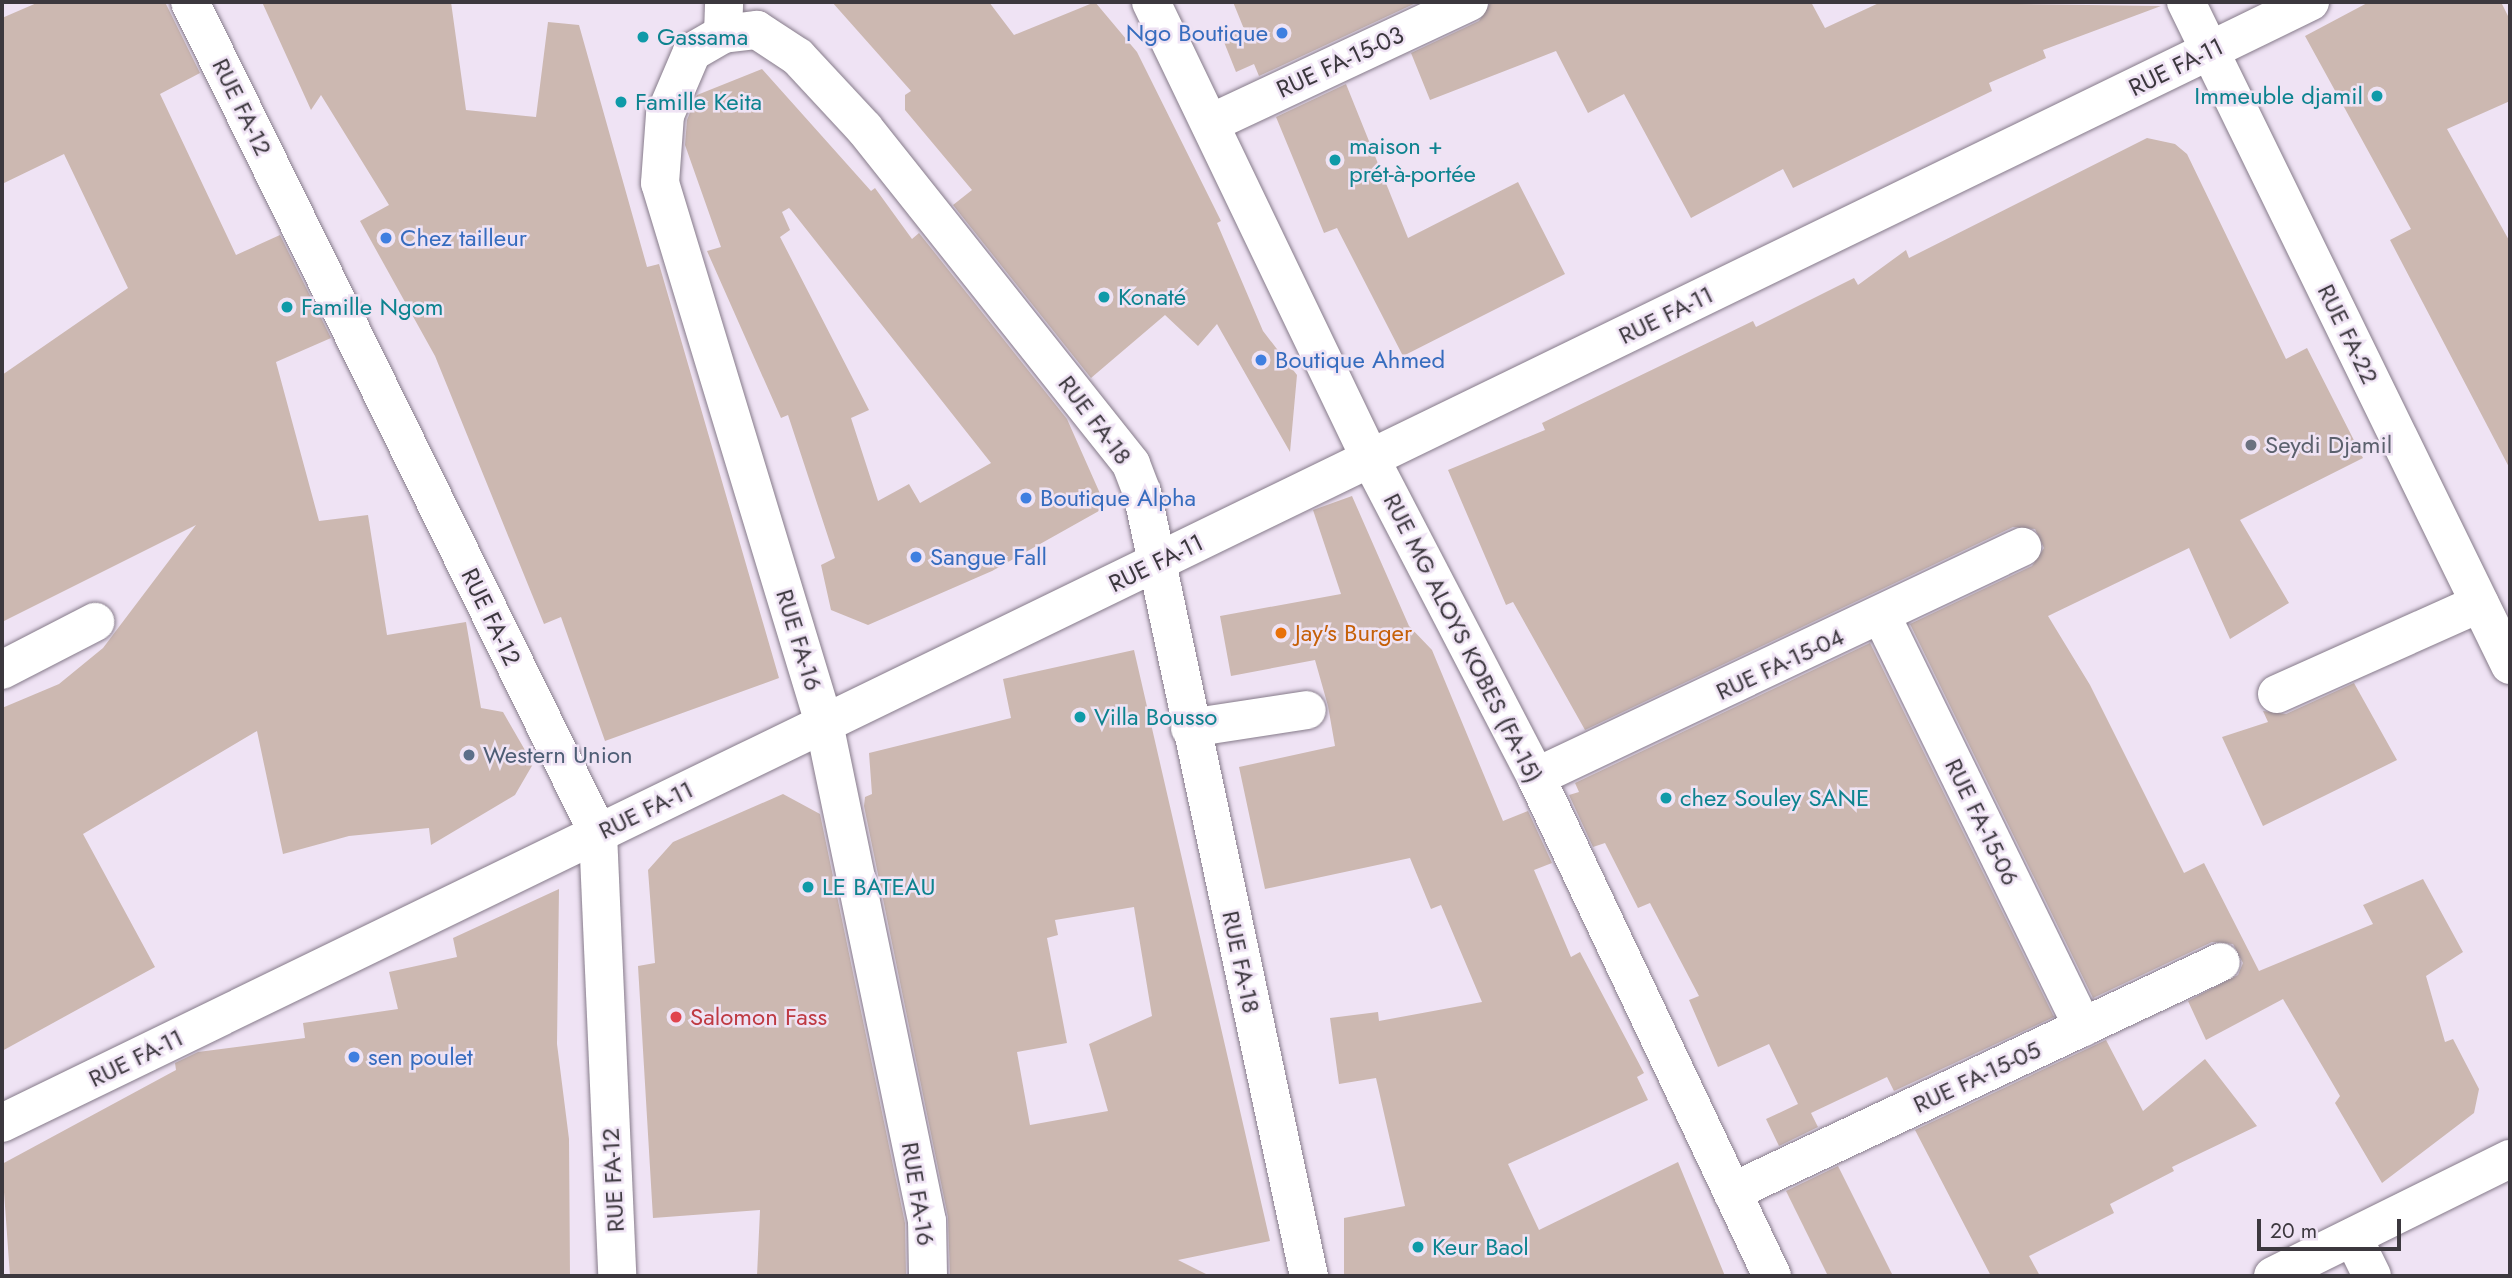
<!DOCTYPE html>
<html>
<head>
<meta charset="utf-8">
<style>
	body { margin:0 }
	#map { position:relative; width:2512px; height:1278px; overflow:hidden; background:#efe3f4; font-family:Jost,sans-serif }
	div>[style] { position:absolute }
	.building>* { inset:0; background:#ccb8b1 }
	.roads { filter:drop-shadow(0 0 2px #867b8a) drop-shadow(0 0 2px #867b8a) }
	.minor>* { height:38px; margin:-19px; padding:0 19px; transform-origin:19px; border-radius:19px; background:#fff }
	.dots>* { width:19px; height:19px; translate:-50% -50%; box-sizing:border-box; border:4px solid #efe3f4; border-radius:50% }
	span { translate:-50% -50%; white-space:nowrap; text-align:center; line-height:1.15; -webkit-text-stroke:5px #efe3f4; paint-order:stroke }
	.shop-label { font-size:24px; color:#366cbe }
	.right { translate:-100% -50%; text-align:right }
	.left { translate:0 -50%; text-align:left }
	.culture-label { font-size:24px; color:#0d838f }
	.street-label { font-size:24px; color:#3c383e }
	.worship-label { font-size:24px; color:#5b616d }
	.food-label { font-size:24px; color:#c56008 }
	.service-label { font-size:24px; color:#4e5e75 }
	.health-label { font-size:24px; color:#be3a42 }
	.frame { position:absolute; inset:0; border:4px solid #3c383e; pointer-events:none }
	.scale { position:absolute; left:2257px; top:1219px; width:144px; height:32px; box-sizing:border-box; border:4px solid #3c383e; border-top:0; padding-left:9px; font-size:21px; line-height:24px; white-space:nowrap; color:#3c383e; -webkit-text-stroke:5px #efe3f4; paint-order:stroke }
</style>
</head>
<body>
<div id="map">
	<div class="building">
		<i style="clip-path:polygon(39px 2px,165px 2px,200px 73px,160px 94px,236px 255px,280px 235px,331px 338px,276px 362px,319px 521px,368px 515px,387px 635px,466px 622px,481px 708px,503px 712px,533px 764px,515px 795px,431px 845px,429px 828px,349px 836px,283px 854px,257px 731px,83px 834px,155px 967px,2px 1051px,2px 708px,59px 684px,103px 648px,196px 525px,2px 622px,2px 375px,128px 288px,64px 154px,2px 184px,2px 18px)"></i>
		<i style="clip-path:polygon(262px 2px,451px 2px,466px 110px,536px 117px,548px 22px,579px 25px,647px 267px,659px 264px,779px 678px,605px 741px,561px 617px,544px 624px,435px 356px,360px 221px,389px 205px,321px 95px,311px 110px)"></i>
		<i style="clip-path:polygon(832px 2px,989px 2px,1014px 35px,1095px 2px,1137px 52px,1221px 221px,1217px 223px,1263px 331px,1297px 375px,1290px 452px,1217px 324px,1198px 346px,1165px 315px,1091px 378px,953px 205px,972px 190px,905px 110px,905px 95px,911px 91px)"></i>
		<i style="clip-path:polygon(1233px 2px,1418px 2px,1259px 76px,1254px 64px,1236px 72px,1222px 37px,1244px 29px)"></i>
		<i style="clip-path:polygon(1491px 2px,1811px 2px,1825px 28px,1881px 2px,2161px 6px,2043px 50px,2046px 58px,1989px 83px,1992px 91px,1793px 188px,1783px 169px,1691px 218px,1624px 94px,1588px 113px,1556px 51px,1430px 100px,1411px 53px,1479px 21px)"></i>
		<i style="clip-path:polygon(2369px 2px,2501px 2px,2510px 20px,2510px 101px,2447px 129px,2510px 242px,2510px 469px,2390px 240px,2411px 229px,2305px 36px)"></i>
		<i style="clip-path:polygon(evenodd,762px 69px,871px 191px,875px 188px,912px 239px,919px 233px,1067px 419px,1106px 507px,992px 571px,868px 625px,831px 610px,821px 565px,835px 558px,788px 415px,781px 418px,707px 251px,721px 247px,685px 145px,687px 120px,697px 95px,762px 69px,789px 208px,791px 210px,991px 463px,920px 503px,909px 484px,878px 501px,851px 418px,869px 410px,780px 237px,790px 230px,782px 212px,789px 208px)"></i>
		<i style="clip-path:polygon(1346px 84px,1408px 238px,1518px 182px,1565px 274px,1403px 356px,1337px 228px,1324px 233px,1276px 117px)"></i>
		<i style="clip-path:polygon(2147px 138px,2175px 144px,2187px 154px,2286px 359px,2307px 348px,2363px 458px,2240px 520px,2289px 603px,2230px 639px,2189px 548px,2048px 616px,2090px 685px,2184px 873px,2204px 863px,2259px 971px,2373px 924px,2363px 905px,2423px 879px,2463px 952px,2426px 976px,2445px 1042px,2453px 1039px,2479px 1089px,2474px 1113px,2382px 1183px,2335px 1103px,2340px 1096px,2283px 999px,2206px 1040px,2188px 1001px,2238px 975px,2243px 963px,2233px 944px,2212px 942px,2093px 998px,1910px 624px,2032px 566px,2044px 548px,2035px 529px,2013px 527px,1585px 730px,1513px 602px,1506px 605px,1448px 470px,1545px 430px,1542px 423px,1753px 321px,1756px 327px,1854px 278px,1858px 285px,1906px 250px,1909px 258px)"></i>
		<i style="clip-path:polygon(1352px 496px,1409px 626px,1432px 650px,1503px 821px,1528px 811px,1552px 863px,1534px 870px,1571px 957px,1580px 952px,1644px 1073px,1637px 1077px,1648px 1100px,1508px 1164px,1539px 1230px,1678px 1162px,1725px 1276px,1344px 1276px,1344px 1218px,1405px 1206px,1376px 1078px,1339px 1084px,1330px 1018px,1378px 1012px,1379px 1021px,1482px 1002px,1441px 905px,1431px 909px,1410px 858px,1265px 889px,1239px 767px,1335px 746px,1328px 706px,1315px 660px,1231px 676px,1220px 616px,1341px 594px,1313px 510px)"></i>
		<i style="clip-path:polygon(1870px 643px,2054px 1017px,1894px 1091px,1887px 1077px,1811px 1113px,1818px 1127px,1779px 1146px,1766px 1119px,1798px 1104px,1769px 1044px,1718px 1067px,1689px 1000px,1699px 996px,1650px 903px,1638px 908px,1605px 843px,1593px 847px,1569px 795px,1579px 792px,1575px 783px)"></i>
		<i style="clip-path:polygon(evenodd,1134px 650px,1270px 1241px,1178px 1260px,1210px 1276px,950px 1276px,948px 1217px,864px 806px,865px 797px,872px 794px,869px 753px,1011px 718px,1003px 679px,1134px 650px,1134px 907px,1152px 1016px,1089px 1044px,1108px 1111px,1030px 1125px,1017px 1052px,1067px 1043px,1047px 938px,1058px 935px,1055px 920px,1134px 907px)"></i>
		<i style="clip-path:polygon(2354px 683px,2397px 760px,2263px 826px,2222px 737px,2268px 722px,2263px 711px,2286px 714px)"></i>
		<i style="clip-path:polygon(783px 794px,820px 814px,905px 1223px,906px 1276px,757px 1276px,760px 1210px,653px 1218px,638px 966px,655px 963px,648px 870px,673px 842px)"></i>
		<i style="clip-path:polygon(559px 889px,557px 1044px,569px 1139px,570px 1276px,10px 1276px,2px 1164px,176px 1070px,175px 1063px,198px 1052px,305px 1038px,303px 1023px,398px 1009px,389px 972px,457px 957px,453px 938px)"></i>
		<i style="clip-path:polygon(2106px 1040px,2143px 1111px,2205px 1059px,2257px 1126px,2172px 1167px,2174px 1171px,2110px 1204px,2114px 1213px,2029px 1256px,2040px 1276px,1991px 1276px,1915px 1130px)"></i>
		<i style="clip-path:polygon(1838px 1166px,1893px 1276px,1828px 1276px,1786px 1191px)"></i>
	</div>
	<div class="roads">
		<div class="minor">
			<i style="left:190px;top:2px;width:926px;rotate:63.85deg"></i>
			<i style="left:598px;top:833px;width:443px;rotate:87.5deg"></i>
			<i style="left:1151px;top:2px;width:506px;rotate:64.35deg"></i>
			<i style="left:1370px;top:458px;width:360px;rotate:62.5deg"></i>
			<i style="left:1536px;top:777px;width:552px;rotate:64.69deg"></i>
			<i style="left:2186px;top:2px;width:738px;rotate:63.96deg"></i>
			<i style="left:723px;top:34px;width:32px;rotate:-88deg"></i>
			<i style="left:1211px;top:123px;width:285px;rotate:-25.1deg"></i>
			<i style="left:1882px;top:617px;width:457px;rotate:63.9deg"></i>
			<i style="left:2px;top:670px;width:105px;rotate:-27.3deg"></i>
			<i style="left:2277px;top:694px;width:222px;rotate:-24.1deg"></i>
			<i style="left:1190px;top:728px;width:118px;rotate:-8.7deg"></i>
			<i style="left:1536px;top:777px;width:538px;rotate:-25.33deg"></i>
			<i style="left:2px;top:1123px;width:2566px;rotate:-25.91deg"></i>
			<i style="left:1732px;top:1192px;width:540px;rotate:-25.19deg"></i>
			<i style="left:2353px;top:1237px;width:43px;rotate:64deg"></i>
			<i style="left:928px;top:1276px;width:55px;rotate:-91deg"></i>
			<i style="left:927px;top:1221px;width:509px;rotate:-101.69deg"></i>
			<i style="left:824px;top:723px;width:564px;rotate:-106.89deg"></i>
			<i style="left:660px;top:183px;width:68px;rotate:-85.8deg"></i>
			<i style="left:665px;top:115px;width:69px;rotate:-66.8deg"></i>
			<i style="left:692px;top:52px;width:36px;rotate:-30deg"></i>
			<i style="left:723px;top:34px;width:34px;rotate:-7deg"></i>
			<i style="left:757px;top:30px;width:49px;rotate:33.4deg"></i>
			<i style="left:798px;top:57px;width:97px;rotate:47.1deg"></i>
			<i style="left:864px;top:128px;width:429px;rotate:51.5deg"></i>
			<i style="left:1131px;top:464px;width:30px;rotate:69deg"></i>
			<i style="left:1142px;top:492px;width:802px;rotate:77.98deg"></i>
			<i style="left:2273px;top:1276px;width:264px;rotate:-26.3deg"></i>
		</div>
	</div>
	<div class="dots">
		<i style="left:1282px;top:33px;background:#3f7fe0"></i>
		<i style="left:643px;top:37px;background:#0f9aa8"></i>
		<i style="left:2377px;top:96px;background:#0f9aa8"></i>
		<i style="left:621px;top:102px;background:#0f9aa8"></i>
		<i style="left:1335px;top:160px;background:#0f9aa8"></i>
		<i style="left:386px;top:238px;background:#3f7fe0"></i>
		<i style="left:1104px;top:297px;background:#0f9aa8"></i>
		<i style="left:287px;top:307px;background:#0f9aa8"></i>
		<i style="left:1261px;top:360px;background:#3f7fe0"></i>
		<i style="left:2251px;top:445px;background:#6b7280"></i>
		<i style="left:1026px;top:498px;background:#3f7fe0"></i>
		<i style="left:916px;top:557px;background:#3f7fe0"></i>
		<i style="left:1281px;top:633px;background:#e8710a"></i>
		<i style="left:1080px;top:717px;background:#0f9aa8"></i>
		<i style="left:469px;top:755px;background:#5c6f8a"></i>
		<i style="left:1666px;top:798px;background:#0f9aa8"></i>
		<i style="left:808px;top:887px;background:#0f9aa8"></i>
		<i style="left:676px;top:1017px;background:#e0444e"></i>
		<i style="left:354px;top:1057px;background:#3f7fe0"></i>
		<i style="left:1418px;top:1247px;background:#0f9aa8"></i>
	</div>
	<div class="shop-label">
		<span class="right" style="left:1268px;top:33px">Ngo Boutique</span>
		<span class="left" style="left:400px;top:238px">Chez tailleur</span>
		<span class="left" style="left:1275px;top:360px">Boutique Ahmed</span>
		<span class="left" style="left:1040px;top:498px">Boutique Alpha</span>
		<span class="left" style="left:930px;top:557px">Sangue Fall</span>
		<span class="left" style="left:368px;top:1057px">sen poulet</span>
	</div>
	<div class="culture-label">
		<span class="left" style="left:657px;top:37px">Gassama</span>
		<span class="right" style="left:2363px;top:96px">Immeuble djamil</span>
		<span class="left" style="left:635px;top:102px">Famille Keita</span>
		<span class="left" style="left:1349px;top:160px">maison +<br>prét-à-portée</span>
		<span class="left" style="left:1118px;top:297px">Konaté</span>
		<span class="left" style="left:301px;top:307px">Famille Ngom</span>
		<span class="left" style="left:1094px;top:717px">Villa Bousso</span>
		<span class="left" style="left:1680px;top:798px">chez Souley SANE</span>
		<span class="left" style="left:822px;top:887px">LE BATEAU</span>
		<span class="left" style="left:1432px;top:1247px">Keur Baol</span>
	</div>
	<div class="street-label">
		<span style="left:1340px;top:62px;rotate:-25deg">RUE FA-15-03</span>
		<span style="left:2176px;top:67px;rotate:-26deg">RUE FA-11</span>
		<span style="left:242px;top:107px;rotate:64deg">RUE FA-12</span>
		<span style="left:1666px;top:315px;rotate:-26deg">RUE FA-11</span>
		<span style="left:2348px;top:334px;rotate:64deg">RUE FA-22</span>
		<span style="left:1095px;top:420px;rotate:53deg">RUE FA-18</span>
		<span style="left:1156px;top:563px;rotate:-26deg">RUE FA-11</span>
		<span style="left:491px;top:617px;rotate:64deg">RUE FA-12</span>
		<span style="left:1463px;top:638px;rotate:63deg">RUE MG ALOYS KOBES (FA-15)</span>
		<span style="left:799px;top:640px;rotate:73deg">RUE FA-16</span>
		<span style="left:1780px;top:664px;rotate:-25deg">RUE FA-15-04</span>
		<span style="left:646px;top:810px;rotate:-26deg">RUE FA-11</span>
		<span style="left:1982px;top:822px;rotate:64deg">RUE FA-15-06</span>
		<span style="left:1241px;top:962px;rotate:78deg">RUE FA-18</span>
		<span style="left:136px;top:1058px;rotate:-26deg">RUE FA-11</span>
		<span style="left:1977px;top:1077px;rotate:-25deg">RUE FA-15-05</span>
		<span style="left:613px;top:1180px;rotate:-93deg">RUE FA-12</span>
		<span style="left:918px;top:1194px;rotate:81deg">RUE FA-16</span>
	</div>
	<div class="worship-label">
		<span class="left" style="left:2265px;top:445px">Seydi Djamil</span>
	</div>
	<div class="food-label">
		<span class="left" style="left:1295px;top:633px">Jay's Burger</span>
	</div>
	<div class="service-label">
		<span class="left" style="left:483px;top:755px">Western Union</span>
	</div>
	<div class="health-label">
		<span class="left" style="left:690px;top:1017px">Salomon Fass</span>
	</div>
	<div class="frame"></div>
	<div class="scale">20 m</div>
</div>
</body>
</html>
